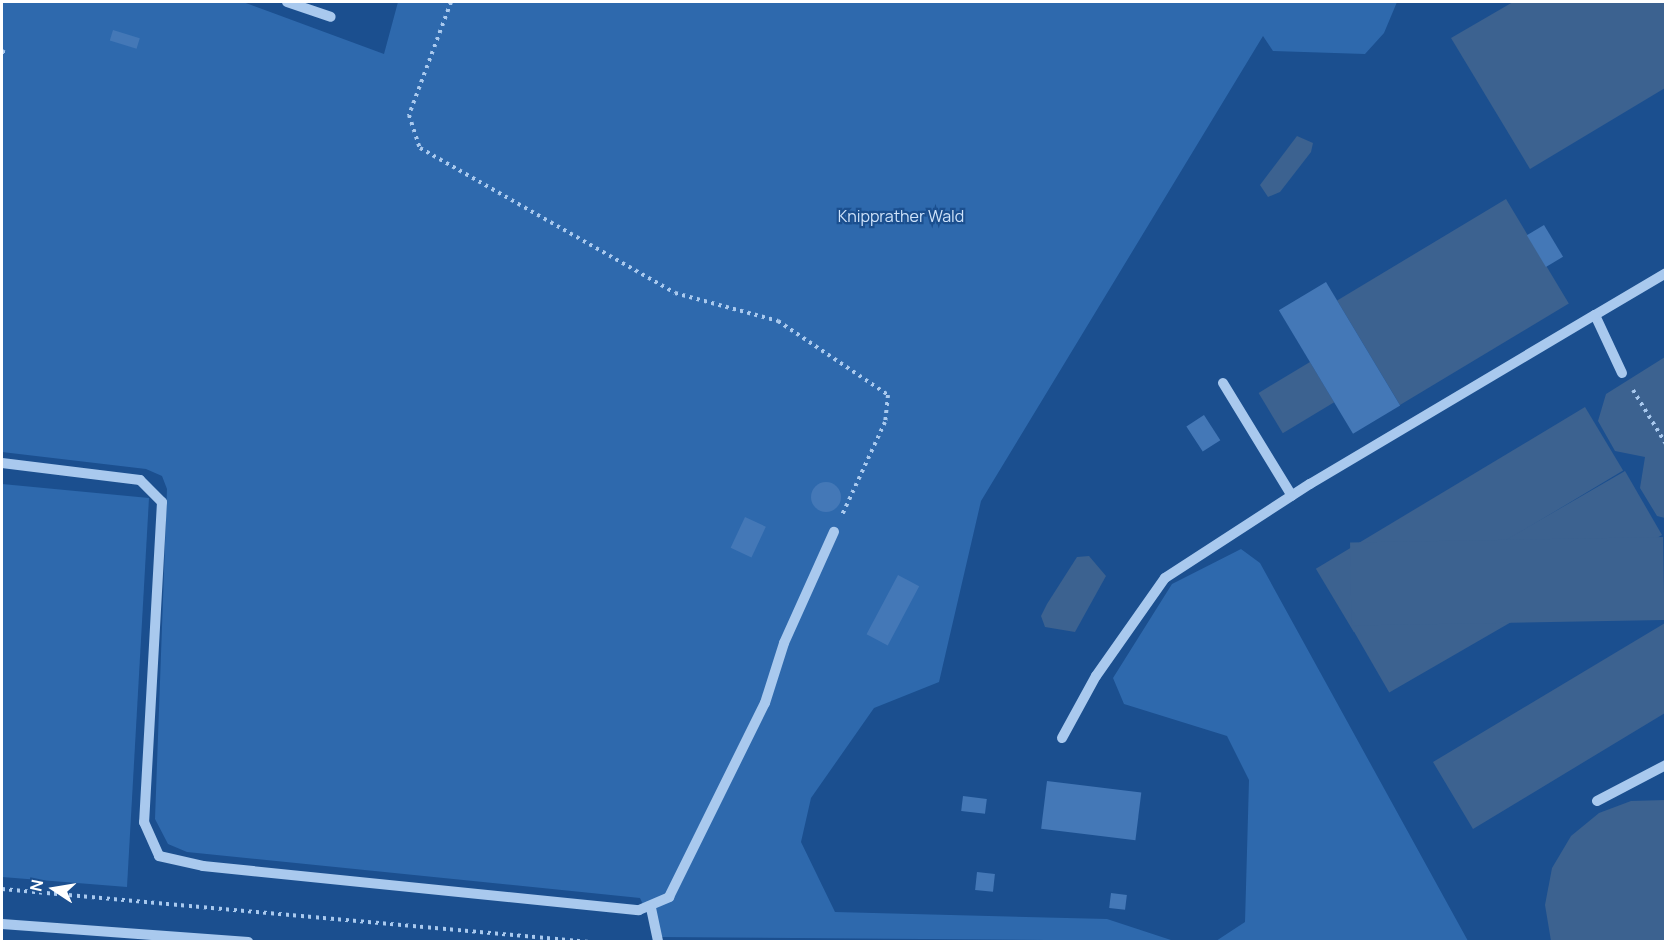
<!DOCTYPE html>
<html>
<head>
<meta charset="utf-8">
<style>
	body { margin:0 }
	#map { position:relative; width:1667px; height:943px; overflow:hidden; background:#1b4f8f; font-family:Manrope,sans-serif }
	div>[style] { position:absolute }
	.green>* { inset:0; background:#2e69ad }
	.water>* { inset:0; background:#3c6290; transform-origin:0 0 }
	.building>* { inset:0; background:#4478b7; transform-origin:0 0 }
	.round { border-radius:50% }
	.path>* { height:4px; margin-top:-2px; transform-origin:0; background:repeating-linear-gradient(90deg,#a9c9ee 0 3px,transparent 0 7.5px) }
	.minor>* { height:10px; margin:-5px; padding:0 5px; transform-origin:5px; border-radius:5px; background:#a9c9ee }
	span { translate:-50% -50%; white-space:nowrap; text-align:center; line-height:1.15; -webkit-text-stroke:4.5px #1b4f8f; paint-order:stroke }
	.park-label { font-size:16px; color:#cfe3fa }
	.frame { position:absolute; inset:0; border:3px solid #fff; pointer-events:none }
	.north { position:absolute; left:24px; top:859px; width:60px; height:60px; -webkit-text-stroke:4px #1b4f8f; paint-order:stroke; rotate:282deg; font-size:16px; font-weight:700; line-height:24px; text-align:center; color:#fff }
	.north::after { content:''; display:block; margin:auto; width:21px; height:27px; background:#fff; clip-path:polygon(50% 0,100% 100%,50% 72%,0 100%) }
</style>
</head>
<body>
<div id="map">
	<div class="green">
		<i style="clip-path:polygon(2px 2px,243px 2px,384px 54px,398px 2px,1397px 2px,1384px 33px,1365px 54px,1273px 51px,1263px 36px,981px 501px,939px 682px,874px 708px,811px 798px,801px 842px,835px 912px,1107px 919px,1174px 941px,658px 937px,640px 898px,187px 852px,168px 844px,155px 819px,167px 489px,162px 476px,146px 469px,2px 452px)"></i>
		<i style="clip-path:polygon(2px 484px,149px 498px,127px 887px,2px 877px)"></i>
		<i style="clip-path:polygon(1241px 549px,1260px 563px,1468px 941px,1216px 941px,1245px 922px,1249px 780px,1227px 736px,1124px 704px,1113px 678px,1172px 584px)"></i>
	</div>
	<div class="water">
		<i style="clip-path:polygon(1513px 2px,1665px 2px,1665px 88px,1530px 169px,1451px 38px)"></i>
		<i style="clip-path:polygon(1297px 136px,1313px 143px,1311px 152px,1280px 192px,1268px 197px,1260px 185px)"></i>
		<i style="left:1506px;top:199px;width:122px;height:197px;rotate:59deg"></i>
		<i style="clip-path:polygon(1665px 357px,1665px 518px,1657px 516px,1640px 488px,1645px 457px,1615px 451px,1598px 421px,1606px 394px)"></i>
		<i style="left:1310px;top:362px;width:47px;height:60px;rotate:59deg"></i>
		<i style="left:1585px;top:407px;width:74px;height:314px;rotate:59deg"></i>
		<i style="left:1625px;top:471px;width:74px;height:315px;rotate:60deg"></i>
		<i style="left:1663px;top:537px;width:83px;height:313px;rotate:89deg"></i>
		<i style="clip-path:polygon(1089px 556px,1106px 576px,1075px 632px,1045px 627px,1041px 616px,1047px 604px,1077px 557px)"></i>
		<i style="clip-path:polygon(1665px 623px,1665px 713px,1473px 829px,1433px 762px)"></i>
		<i style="clip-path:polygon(1666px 800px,1665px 941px,1551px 941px,1545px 905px,1552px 868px,1571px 836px,1599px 813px,1631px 801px)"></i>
	</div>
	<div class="building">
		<i style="left:113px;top:30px;width:28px;height:11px;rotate:17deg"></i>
		<i style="left:1544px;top:225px;width:37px;height:20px;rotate:59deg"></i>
		<i style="left:1326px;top:282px;width:144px;height:55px;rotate:59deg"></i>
		<i style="left:1204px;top:415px;width:30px;height:21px;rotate:57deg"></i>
		<i class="round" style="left:811px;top:482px;width:30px;height:30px"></i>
		<i style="left:745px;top:517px;width:23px;height:34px;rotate:25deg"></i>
		<i style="left:898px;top:575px;width:24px;height:67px;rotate:28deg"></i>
		<i style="left:1047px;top:781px;width:95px;height:48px;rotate:7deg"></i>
		<i style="left:963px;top:796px;width:24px;height:15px;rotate:7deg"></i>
		<i style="left:977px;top:872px;width:18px;height:18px;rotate:6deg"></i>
		<i style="left:1111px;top:893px;width:16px;height:15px;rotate:7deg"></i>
	</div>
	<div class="path">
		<i style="left:451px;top:2px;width:121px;rotate:110.4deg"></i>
		<i style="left:409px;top:115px;width:35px;rotate:72deg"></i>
		<i style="left:420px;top:148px;width:293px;rotate:29.6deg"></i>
		<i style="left:675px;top:293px;width:107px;rotate:15.2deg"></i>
		<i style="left:778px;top:321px;width:133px;rotate:33.9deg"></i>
		<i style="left:888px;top:395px;width:27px;rotate:96deg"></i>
		<i style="left:885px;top:422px;width:102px;rotate:114.8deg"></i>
		<i style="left:2px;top:51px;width:4px;rotate:34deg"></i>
		<i style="left:1633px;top:390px;width:63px;rotate:58.6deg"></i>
		<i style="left:2px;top:889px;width:590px;rotate:5.15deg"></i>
	</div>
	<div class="minor">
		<i style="left:287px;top:2px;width:46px;rotate:18.8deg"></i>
		<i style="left:1622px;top:373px;width:64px;rotate:-115deg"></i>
		<i style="left:1595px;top:315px;width:82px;rotate:-30.6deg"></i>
		<i style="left:1223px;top:383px;width:132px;rotate:58.6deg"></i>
		<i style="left:2px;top:463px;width:139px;rotate:7deg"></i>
		<i style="left:140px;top:480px;width:31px;rotate:45deg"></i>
		<i style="left:162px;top:502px;width:321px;rotate:93.2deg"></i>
		<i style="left:144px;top:822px;width:37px;rotate:66deg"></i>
		<i style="left:159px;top:856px;width:45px;rotate:12.8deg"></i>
		<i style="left:203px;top:866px;width:438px;rotate:5.8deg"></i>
		<i style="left:639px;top:910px;width:33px;rotate:-23deg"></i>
		<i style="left:669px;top:897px;width:216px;rotate:-63.7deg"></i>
		<i style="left:765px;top:703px;width:63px;rotate:-72.4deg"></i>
		<i style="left:784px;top:643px;width:122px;rotate:-65.8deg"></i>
		<i style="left:1062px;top:738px;width:71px;rotate:-61.3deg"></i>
		<i style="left:1096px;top:676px;width:120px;rotate:-54.9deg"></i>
		<i style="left:1165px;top:578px;width:173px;rotate:-33deg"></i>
		<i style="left:1310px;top:484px;width:331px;rotate:-30.7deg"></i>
		<i style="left:1597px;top:801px;width:78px;rotate:-27.6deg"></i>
		<i style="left:651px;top:908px;width:35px;rotate:78deg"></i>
		<i style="left:2px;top:924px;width:247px;rotate:4.2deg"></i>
	</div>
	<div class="park-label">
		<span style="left:901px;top:216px">Knipprather Wald</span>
	</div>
	<div class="frame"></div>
	<div class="north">N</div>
</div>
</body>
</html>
